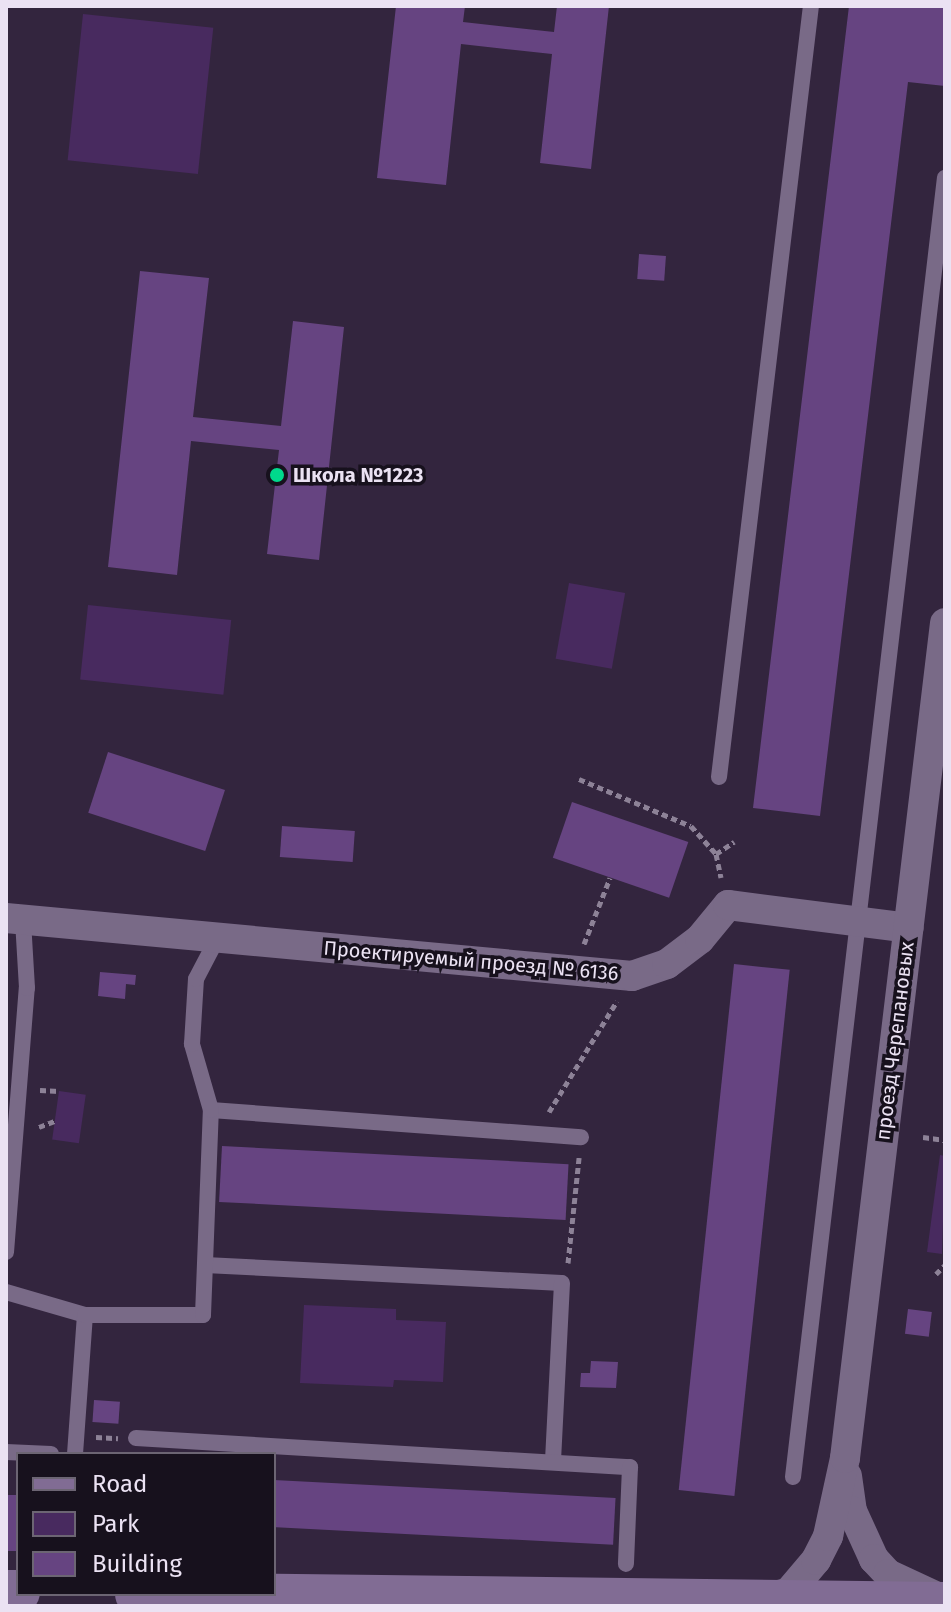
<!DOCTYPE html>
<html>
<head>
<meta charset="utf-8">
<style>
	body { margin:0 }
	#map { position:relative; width:951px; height:1612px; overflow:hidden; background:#33253e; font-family:"Fira Sans",sans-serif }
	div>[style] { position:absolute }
	.green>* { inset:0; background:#482a5f; transform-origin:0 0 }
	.building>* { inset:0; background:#664481; transform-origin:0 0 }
	.path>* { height:5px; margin-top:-2.5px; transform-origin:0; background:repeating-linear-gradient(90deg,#8d8297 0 6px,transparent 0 10px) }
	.lane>* { height:16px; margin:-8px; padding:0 8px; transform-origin:8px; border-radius:8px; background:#796a87 }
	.street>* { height:30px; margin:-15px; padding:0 15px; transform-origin:15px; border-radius:15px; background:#796a87 }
	.secondary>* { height:44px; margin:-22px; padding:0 22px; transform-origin:22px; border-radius:22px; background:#816c94 }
	.dots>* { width:22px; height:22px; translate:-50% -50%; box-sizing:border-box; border:4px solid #17111d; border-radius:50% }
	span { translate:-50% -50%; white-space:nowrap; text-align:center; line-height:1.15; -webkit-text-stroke:7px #17111d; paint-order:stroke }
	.poi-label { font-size:20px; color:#ebe2f3; font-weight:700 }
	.left { translate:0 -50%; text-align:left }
	.street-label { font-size:20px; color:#ebe2f3 }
	.frame { position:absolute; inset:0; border:8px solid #ebe2f3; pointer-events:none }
	.legend { position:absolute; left:16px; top:1452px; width:260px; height:144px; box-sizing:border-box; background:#17111d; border:2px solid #6c6573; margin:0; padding:10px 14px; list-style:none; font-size:24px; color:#ebe2f3 }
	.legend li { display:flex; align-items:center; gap:16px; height:40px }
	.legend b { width:40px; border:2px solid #6c6573 }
</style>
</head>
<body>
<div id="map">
	<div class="green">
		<i style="left:83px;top:14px;width:131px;height:147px;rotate:6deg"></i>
		<i style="left:569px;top:583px;width:57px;height:77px;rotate:10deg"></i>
		<i style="left:88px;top:605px;width:144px;height:75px;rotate:6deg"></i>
		<i style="left:59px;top:1091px;width:27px;height:49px;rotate:8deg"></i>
		<i style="clip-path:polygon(940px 1155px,945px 1156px,942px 1254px,927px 1252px)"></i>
		<i style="clip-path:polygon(304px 1305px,396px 1309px,396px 1320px,446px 1322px,443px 1382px,394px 1380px,393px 1387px,300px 1383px)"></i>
	</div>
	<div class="building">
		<i style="clip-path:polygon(396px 6px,465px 6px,463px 22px,554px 32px,557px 6px,609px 6px,591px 169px,540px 163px,552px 54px,461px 44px,446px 185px,377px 178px)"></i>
		<i style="clip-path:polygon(849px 6px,945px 6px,945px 86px,908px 82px,820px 816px,753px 808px)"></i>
		<i style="left:639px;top:254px;width:27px;height:25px;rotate:4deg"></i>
		<i style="clip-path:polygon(140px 271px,209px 278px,193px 417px,281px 426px,293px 321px,344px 327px,319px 560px,267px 554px,279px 450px,191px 441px,177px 575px,108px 567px)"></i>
		<i style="left:108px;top:752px;width:123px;height:64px;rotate:18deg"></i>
		<i style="left:572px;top:802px;width:123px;height:59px;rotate:19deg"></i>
		<i style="left:282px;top:826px;width:73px;height:31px;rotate:4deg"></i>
		<i style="left:734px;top:964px;width:56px;height:529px;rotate:6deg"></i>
		<i style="clip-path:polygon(100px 972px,136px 975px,135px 985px,126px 984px,125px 999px,98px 996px)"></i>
		<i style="left:222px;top:1146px;width:347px;height:56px;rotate:3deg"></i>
		<i style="left:908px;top:1309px;width:24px;height:25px;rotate:7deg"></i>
		<i style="clip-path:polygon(591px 1361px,618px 1362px,616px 1388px,580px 1387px,581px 1373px,590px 1373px)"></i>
		<i style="left:94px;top:1400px;width:26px;height:22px;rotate:4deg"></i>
		<i style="left:274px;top:1480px;width:342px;height:47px;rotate:3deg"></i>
		<i style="left:6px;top:1495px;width:12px;height:56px"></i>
	</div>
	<div class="path">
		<i style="left:579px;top:779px;width:121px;rotate:22.8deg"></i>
		<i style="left:691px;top:826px;width:38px;rotate:48deg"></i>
		<i style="left:716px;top:854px;width:24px;rotate:78deg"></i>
		<i style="left:716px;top:854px;width:22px;rotate:-34deg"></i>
		<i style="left:584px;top:944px;width:71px;rotate:-68.5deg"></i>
		<i style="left:40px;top:1090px;width:19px;rotate:3deg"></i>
		<i style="left:549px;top:1112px;width:130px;rotate:-58.5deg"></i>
		<i style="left:39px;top:1127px;width:17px;rotate:-21deg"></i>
		<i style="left:923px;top:1137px;width:22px;rotate:8deg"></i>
		<i style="left:568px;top:1263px;width:106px;rotate:-84deg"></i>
		<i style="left:936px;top:1274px;width:13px;rotate:-45deg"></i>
		<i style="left:96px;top:1437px;width:22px;rotate:3deg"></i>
	</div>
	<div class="lane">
		<i style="left:719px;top:777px;width:776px;rotate:-83.2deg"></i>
		<i style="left:211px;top:1110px;width:371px;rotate:4.2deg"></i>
		<i style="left:6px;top:1252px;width:265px;rotate:-85.5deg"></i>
		<i style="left:27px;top:988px;width:68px;rotate:-93.4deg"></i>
		<i style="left:205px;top:1265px;width:357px;rotate:2.9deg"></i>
		<i style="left:562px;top:1283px;width:179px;rotate:92.9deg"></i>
		<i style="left:6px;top:1292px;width:82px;rotate:16.2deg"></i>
		<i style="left:136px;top:1438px;width:495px;rotate:3.4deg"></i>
		<i style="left:630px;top:1467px;width:97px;rotate:92.4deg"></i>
		<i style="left:6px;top:1452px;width:45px;rotate:2.5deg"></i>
		<i style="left:75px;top:1454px;width:139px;rotate:-85.9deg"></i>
		<i style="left:85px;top:1315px;width:118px"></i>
		<i style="left:203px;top:1315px;width:205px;rotate:-87.8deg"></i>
		<i style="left:211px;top:1110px;width:69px;rotate:-106.1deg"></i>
		<i style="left:192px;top:1044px;width:65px;rotate:-86.5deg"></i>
		<i style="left:196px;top:979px;width:47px;rotate:-62.4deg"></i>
		<i style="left:793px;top:1477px;width:1308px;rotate:-83.33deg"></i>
	</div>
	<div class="street">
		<i style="left:6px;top:918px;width:629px;rotate:5.29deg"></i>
		<i style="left:632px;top:976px;width:37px;rotate:-19deg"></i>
		<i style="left:667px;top:964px;width:41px;rotate:-37.1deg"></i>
		<i style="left:700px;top:939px;width:44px;rotate:-50.5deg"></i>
		<i style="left:728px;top:905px;width:182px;rotate:7.2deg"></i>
		<i style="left:847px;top:1476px;width:35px;rotate:82deg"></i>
		<i style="left:852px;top:1511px;width:53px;rotate:65.4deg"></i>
		<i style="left:874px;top:1559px;width:21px;rotate:47deg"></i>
		<i style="left:888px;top:1574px;width:54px;rotate:25.1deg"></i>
		<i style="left:765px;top:1599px;width:25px;rotate:-16deg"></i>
		<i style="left:789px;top:1592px;width:42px;rotate:-49.8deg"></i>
		<i style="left:816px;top:1560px;width:27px;rotate:-63deg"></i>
		<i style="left:828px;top:1536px;width:80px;rotate:-77.7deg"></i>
		<i style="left:845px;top:1458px;width:841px;rotate:-83.17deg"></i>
	</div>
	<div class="secondary">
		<i style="left:6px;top:1592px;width:12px"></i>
		<i style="left:137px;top:1594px;width:808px;rotate:0.71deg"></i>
	</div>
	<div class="dots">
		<i style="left:277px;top:475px;background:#00d98c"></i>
	</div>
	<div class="poi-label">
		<span class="left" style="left:293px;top:475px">Школа №1223</span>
	</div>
	<div class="street-label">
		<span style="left:471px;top:961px;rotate:5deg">Проектируемый проезд № 6136</span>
		<span style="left:895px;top:1041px;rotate:-83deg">проезд Черепановых</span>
	</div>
	<div class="frame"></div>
	<ul class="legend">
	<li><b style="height:10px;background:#816c94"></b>Road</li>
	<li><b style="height:22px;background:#482a5f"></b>Park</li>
	<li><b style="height:22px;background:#664481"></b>Building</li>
	</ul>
</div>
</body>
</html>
